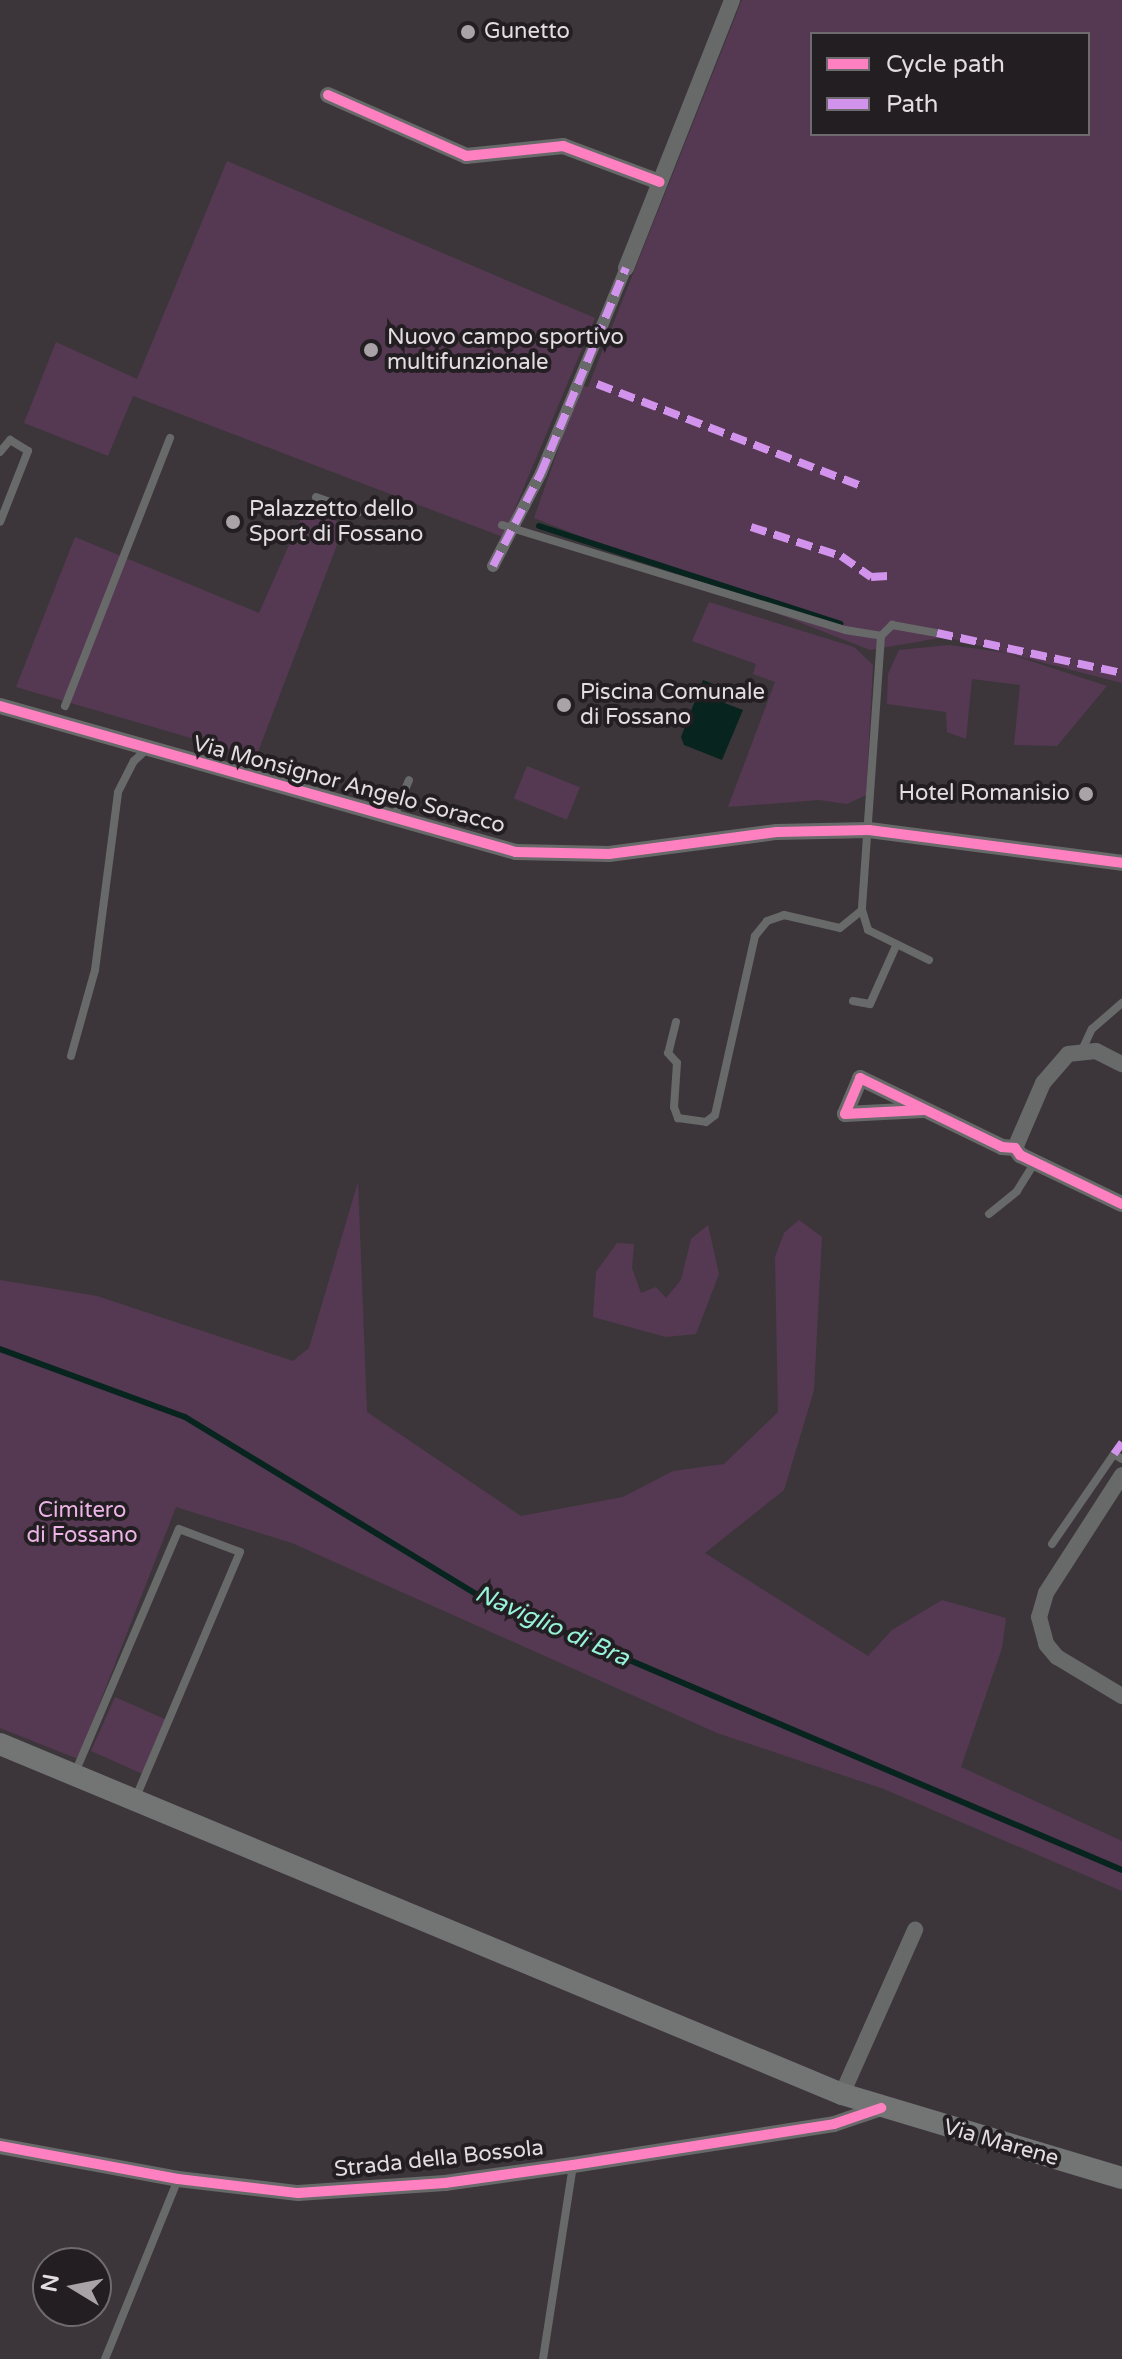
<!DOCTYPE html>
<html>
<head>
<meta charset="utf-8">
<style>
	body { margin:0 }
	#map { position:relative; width:1122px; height:2359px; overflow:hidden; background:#3c363b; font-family:"Varela Round",sans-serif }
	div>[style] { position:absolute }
	.green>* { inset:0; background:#553952; transform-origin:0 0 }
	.water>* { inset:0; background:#08241e }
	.stream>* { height:6px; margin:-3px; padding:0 3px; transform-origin:3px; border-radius:3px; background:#08241e }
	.service>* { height:8px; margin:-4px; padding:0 4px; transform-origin:4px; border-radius:4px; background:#686969 }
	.pedestrian>* { height:12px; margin:-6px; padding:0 6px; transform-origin:6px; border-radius:6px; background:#686969 }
	.minor>* { height:16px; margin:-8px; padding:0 8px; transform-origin:8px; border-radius:8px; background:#686969 }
	.secondary>* { height:22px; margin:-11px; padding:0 11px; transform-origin:11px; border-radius:11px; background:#737474 }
	.quiet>* { height:8px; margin-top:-4px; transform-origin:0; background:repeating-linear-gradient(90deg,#d193ec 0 16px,transparent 0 24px) }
	.cycleway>* { height:10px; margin:-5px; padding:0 5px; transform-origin:5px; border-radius:5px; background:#ff80c0 }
	.dots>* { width:22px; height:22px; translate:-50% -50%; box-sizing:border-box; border:4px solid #221e21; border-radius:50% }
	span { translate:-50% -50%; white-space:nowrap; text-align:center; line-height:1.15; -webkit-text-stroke:8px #221e21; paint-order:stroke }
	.poi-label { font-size:22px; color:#e3dde2 }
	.left { translate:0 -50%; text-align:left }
	.right { translate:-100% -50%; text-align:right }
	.street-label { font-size:22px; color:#e3dde2 }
	.park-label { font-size:22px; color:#ecb3e6 }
	.water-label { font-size:24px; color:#96f2d9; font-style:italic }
	.legend { position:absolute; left:810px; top:32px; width:280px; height:104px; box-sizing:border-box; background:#221e21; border:2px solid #6f6a6e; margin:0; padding:10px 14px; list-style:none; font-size:24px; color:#e3dde2 }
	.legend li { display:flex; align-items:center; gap:16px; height:40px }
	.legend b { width:40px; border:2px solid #6f6a6e }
	.north { position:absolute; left:32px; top:2247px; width:80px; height:80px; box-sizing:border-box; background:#221e21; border:2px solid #6f6a6e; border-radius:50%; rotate:280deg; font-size:22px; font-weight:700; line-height:32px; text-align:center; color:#e3dde2 }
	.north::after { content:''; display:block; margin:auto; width:28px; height:36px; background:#a9a3a8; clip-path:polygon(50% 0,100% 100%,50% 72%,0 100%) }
</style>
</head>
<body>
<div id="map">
	<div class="green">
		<i style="clip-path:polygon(evenodd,742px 0,1122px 0,1122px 683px,1009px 654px,1107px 686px,1057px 746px,1014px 745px,1020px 685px,972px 679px,966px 739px,947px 732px,946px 712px,887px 704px,888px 674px,899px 650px,949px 645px,1008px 653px,945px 637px,870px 650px,534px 518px,581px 385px,588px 387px,742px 0,812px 34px,1088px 34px,1088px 134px,812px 134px,812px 34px)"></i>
		<i style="clip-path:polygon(227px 161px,595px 318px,503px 537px,133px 396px,108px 456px,24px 423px,56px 342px,137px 379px)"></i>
		<i style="clip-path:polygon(305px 509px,345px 524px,256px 757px,16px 687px,75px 537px,259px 613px)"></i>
		<i style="clip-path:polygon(709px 602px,854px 647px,873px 665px,866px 795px,847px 804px,819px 800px,728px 807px,775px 682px,753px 674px,756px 664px,692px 641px)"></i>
		<i style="left:527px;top:766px;width:57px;height:35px;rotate:22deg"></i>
		<i style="clip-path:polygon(358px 1182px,367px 1412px,521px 1516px,623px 1497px,673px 1471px,724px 1464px,778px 1412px,775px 1257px,784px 1233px,799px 1220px,822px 1237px,814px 1390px,784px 1490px,705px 1553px,868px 1656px,892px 1630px,942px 1600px,1006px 1618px,1002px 1648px,961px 1767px,1122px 1841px,1122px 1891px,884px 1789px,717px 1733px,292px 1543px,176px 1507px,78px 1759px,0 1728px,0 1280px,97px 1296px,293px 1361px,309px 1348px)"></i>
		<i style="clip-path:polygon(708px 1225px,719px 1274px,696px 1334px,666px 1337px,593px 1317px,596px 1272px,617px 1243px,634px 1244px,632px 1268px,641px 1293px,656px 1287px,666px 1298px,681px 1280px,691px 1239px)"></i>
		<i style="left:115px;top:1697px;width:56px;height:59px;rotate:24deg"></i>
	</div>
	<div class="water">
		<i style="clip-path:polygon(703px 680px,726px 689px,722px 702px,743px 710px,722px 760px,684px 745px,681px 737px)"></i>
	</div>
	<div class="stream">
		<i style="left:539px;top:526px;width:317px;rotate:18deg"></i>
		<i style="left:0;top:1349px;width:197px;rotate:20.2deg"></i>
		<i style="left:185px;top:1417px;width:344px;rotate:31.3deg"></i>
		<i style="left:479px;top:1596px;width:699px;rotate:23.08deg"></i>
	</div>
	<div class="service">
		<i style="left:0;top:452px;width:16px;rotate:-50deg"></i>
		<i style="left:10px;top:440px;width:21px;rotate:31deg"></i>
		<i style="left:28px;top:451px;width:76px;rotate:111.5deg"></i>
		<i style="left:316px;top:497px;width:45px;rotate:19.7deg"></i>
		<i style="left:502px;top:525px;width:359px;rotate:17deg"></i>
		<i style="left:845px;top:630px;width:36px;rotate:9deg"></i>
		<i style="left:881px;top:636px;width:16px;rotate:-45deg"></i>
		<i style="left:892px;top:625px;width:46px;rotate:10.1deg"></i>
		<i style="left:881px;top:636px;width:275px;rotate:94deg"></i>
		<i style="left:862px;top:910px;width:21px;rotate:73deg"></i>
		<i style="left:868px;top:930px;width:68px;rotate:26.2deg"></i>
		<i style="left:65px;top:706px;width:288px;rotate:-68.6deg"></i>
		<i style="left:393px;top:819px;width:42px;rotate:-67.7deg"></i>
		<i style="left:853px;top:1001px;width:17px;rotate:10deg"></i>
		<i style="left:870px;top:1004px;width:64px;rotate:-65.9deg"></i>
		<i style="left:676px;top:1022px;width:32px;rotate:104deg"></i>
		<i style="left:668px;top:1053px;width:13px;rotate:48deg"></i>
		<i style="left:677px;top:1063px;width:44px;rotate:93.9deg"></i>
		<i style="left:674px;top:1107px;width:12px;rotate:70deg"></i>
		<i style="left:678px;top:1118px;width:28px;rotate:8deg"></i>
		<i style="left:706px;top:1122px;width:11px;rotate:-38deg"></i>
		<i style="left:715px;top:1115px;width:183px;rotate:-77.4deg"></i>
		<i style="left:755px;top:936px;width:19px;rotate:-51deg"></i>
		<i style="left:767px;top:921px;width:18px;rotate:-19deg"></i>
		<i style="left:784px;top:915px;width:57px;rotate:13.1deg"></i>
		<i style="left:840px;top:928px;width:28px;rotate:-39deg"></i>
		<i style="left:1082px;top:1050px;width:23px;rotate:-65deg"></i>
		<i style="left:1092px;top:1029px;width:40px;rotate:-41deg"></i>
		<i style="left:71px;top:1056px;width:89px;rotate:-74.4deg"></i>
		<i style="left:95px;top:970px;width:179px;rotate:-82.6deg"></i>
		<i style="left:118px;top:792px;width:35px;rotate:-63deg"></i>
		<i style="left:134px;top:761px;width:18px;rotate:-43deg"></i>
		<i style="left:989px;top:1214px;width:36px;rotate:-39deg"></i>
		<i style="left:1017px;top:1191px;width:34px;rotate:-58deg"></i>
		<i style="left:1052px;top:1544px;width:109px;rotate:-55.4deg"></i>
		<i style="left:1114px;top:1454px;width:9px;rotate:32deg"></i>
		<i style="left:74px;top:1775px;width:267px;rotate:-66.9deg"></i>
		<i style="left:179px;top:1529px;width:65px;rotate:20.7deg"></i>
		<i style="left:240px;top:1552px;width:266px;rotate:113deg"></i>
		<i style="left:105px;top:2359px;width:194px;rotate:-67.9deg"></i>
		<i style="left:543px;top:2359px;width:195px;rotate:-81.2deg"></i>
	</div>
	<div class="pedestrian">
		<i style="left:493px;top:566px;width:105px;rotate:-62.7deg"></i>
		<i style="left:541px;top:473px;width:222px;rotate:-67.5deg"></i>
	</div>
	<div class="minor">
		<i style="left:328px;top:95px;width:151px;rotate:23.8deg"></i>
		<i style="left:466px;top:156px;width:98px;rotate:-5.9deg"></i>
		<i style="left:563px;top:146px;width:103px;rotate:20.4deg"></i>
		<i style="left:626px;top:268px;width:288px;rotate:-68.4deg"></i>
		<i style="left:0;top:706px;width:536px;rotate:15.8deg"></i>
		<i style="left:516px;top:852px;width:93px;rotate:1.2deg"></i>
		<i style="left:609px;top:854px;width:169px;rotate:-7.5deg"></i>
		<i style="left:777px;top:832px;width:92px;rotate:-1.2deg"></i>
		<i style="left:869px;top:830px;width:255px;rotate:7.4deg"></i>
		<i style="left:923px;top:1110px;width:78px;rotate:177.1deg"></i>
		<i style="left:845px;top:1114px;width:39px;rotate:-67deg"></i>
		<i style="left:860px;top:1078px;width:158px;rotate:25.9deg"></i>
		<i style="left:1002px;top:1147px;width:13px;rotate:4deg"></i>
		<i style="left:1015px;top:1148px;width:9px;rotate:54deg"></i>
		<i style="left:1020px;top:1155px;width:113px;rotate:25.7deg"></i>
		<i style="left:1015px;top:1148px;width:71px;rotate:-66.7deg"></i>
		<i style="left:1043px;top:1083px;width:38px;rotate:-49deg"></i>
		<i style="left:1068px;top:1054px;width:28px;rotate:-6deg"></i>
		<i style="left:1096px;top:1051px;width:29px;rotate:27deg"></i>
		<i style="left:1122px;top:1475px;width:140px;rotate:122.8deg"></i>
		<i style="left:1046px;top:1593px;width:25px;rotate:106deg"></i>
		<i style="left:1039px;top:1617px;width:28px;rotate:75deg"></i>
		<i style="left:1046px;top:1644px;width:17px;rotate:50deg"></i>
		<i style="left:1057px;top:1657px;width:76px;rotate:31deg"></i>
		<i style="left:842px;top:2094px;width:180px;rotate:-66deg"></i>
		<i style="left:0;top:2146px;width:181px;rotate:10.5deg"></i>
		<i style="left:178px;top:2179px;width:121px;rotate:6.7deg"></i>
		<i style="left:298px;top:2193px;width:147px;rotate:-3.9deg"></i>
		<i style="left:445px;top:2183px;width:129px;rotate:-8deg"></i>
		<i style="left:573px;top:2165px;width:264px;rotate:-8.9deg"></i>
		<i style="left:834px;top:2124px;width:50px;rotate:-18.8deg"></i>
	</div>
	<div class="secondary">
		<i style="left:0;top:1744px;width:912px;rotate:22.57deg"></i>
		<i style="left:842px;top:2094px;width:292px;rotate:16.7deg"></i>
	</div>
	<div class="quiet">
		<i style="left:597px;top:384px;width:286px;rotate:21.1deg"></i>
		<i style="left:751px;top:527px;width:95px;rotate:17.9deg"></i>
		<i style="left:841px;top:556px;width:37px;rotate:35deg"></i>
		<i style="left:871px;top:577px;width:17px;rotate:-3deg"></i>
		<i style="left:493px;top:566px;width:105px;rotate:-62.7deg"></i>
		<i style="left:541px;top:473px;width:222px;rotate:-67.5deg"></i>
		<i style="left:937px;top:633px;width:189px;rotate:12.2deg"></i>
		<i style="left:1114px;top:1454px;width:14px;rotate:-54deg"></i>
	</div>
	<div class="cycleway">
		<i style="left:328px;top:95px;width:151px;rotate:23.8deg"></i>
		<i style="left:466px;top:156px;width:98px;rotate:-5.9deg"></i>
		<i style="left:563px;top:146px;width:103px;rotate:20.4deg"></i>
		<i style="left:0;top:706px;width:536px;rotate:15.8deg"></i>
		<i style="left:516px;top:852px;width:93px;rotate:1.2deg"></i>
		<i style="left:609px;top:854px;width:169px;rotate:-7.5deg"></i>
		<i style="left:777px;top:832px;width:92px;rotate:-1.2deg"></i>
		<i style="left:869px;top:830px;width:255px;rotate:7.4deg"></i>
		<i style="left:923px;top:1110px;width:78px;rotate:177.1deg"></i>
		<i style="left:845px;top:1114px;width:39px;rotate:-67deg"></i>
		<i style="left:860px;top:1078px;width:158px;rotate:25.9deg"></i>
		<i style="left:1002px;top:1147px;width:13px;rotate:4deg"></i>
		<i style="left:1015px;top:1148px;width:9px;rotate:54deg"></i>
		<i style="left:1020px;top:1155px;width:113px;rotate:25.7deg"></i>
		<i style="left:0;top:2146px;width:181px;rotate:10.5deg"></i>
		<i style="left:178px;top:2179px;width:121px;rotate:6.7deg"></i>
		<i style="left:298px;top:2193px;width:147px;rotate:-3.9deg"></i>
		<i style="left:445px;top:2183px;width:129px;rotate:-8deg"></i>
		<i style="left:573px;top:2165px;width:264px;rotate:-8.9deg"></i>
		<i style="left:834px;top:2124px;width:50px;rotate:-18.8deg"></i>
	</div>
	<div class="dots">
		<i style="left:468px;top:32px;background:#a9a3a8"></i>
		<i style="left:371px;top:350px;background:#a9a3a8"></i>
		<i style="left:233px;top:522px;background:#a9a3a8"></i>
		<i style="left:564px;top:705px;background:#a9a3a8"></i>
		<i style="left:1086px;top:794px;background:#a9a3a8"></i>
	</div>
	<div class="poi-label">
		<span class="left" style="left:484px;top:32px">Gunetto</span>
		<span class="left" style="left:387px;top:350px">Nuovo campo sportivo<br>multifunzionale</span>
		<span class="left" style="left:249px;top:522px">Palazzetto dello<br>Sport di Fossano</span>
		<span class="left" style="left:580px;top:705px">Piscina Comunale<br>di Fossano</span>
		<span class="right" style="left:1070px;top:794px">Hotel Romanisio</span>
	</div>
	<div class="street-label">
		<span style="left:349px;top:785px;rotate:15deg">Via Monsignor Angelo Soracco</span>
		<span style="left:1001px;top:2143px;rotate:16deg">Via Marene</span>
		<span style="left:439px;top:2159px;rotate:-6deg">Strada della Bossola</span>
	</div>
	<div class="park-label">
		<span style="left:82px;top:1523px">Cimitero<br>di Fossano</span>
	</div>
	<div class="water-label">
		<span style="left:552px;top:1626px;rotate:24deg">Naviglio di Bra</span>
	</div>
	<ul class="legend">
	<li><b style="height:10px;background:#ff80c0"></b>Cycle path</li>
	<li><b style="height:10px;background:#d193ec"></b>Path</li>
	</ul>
	<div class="north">N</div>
</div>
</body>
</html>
